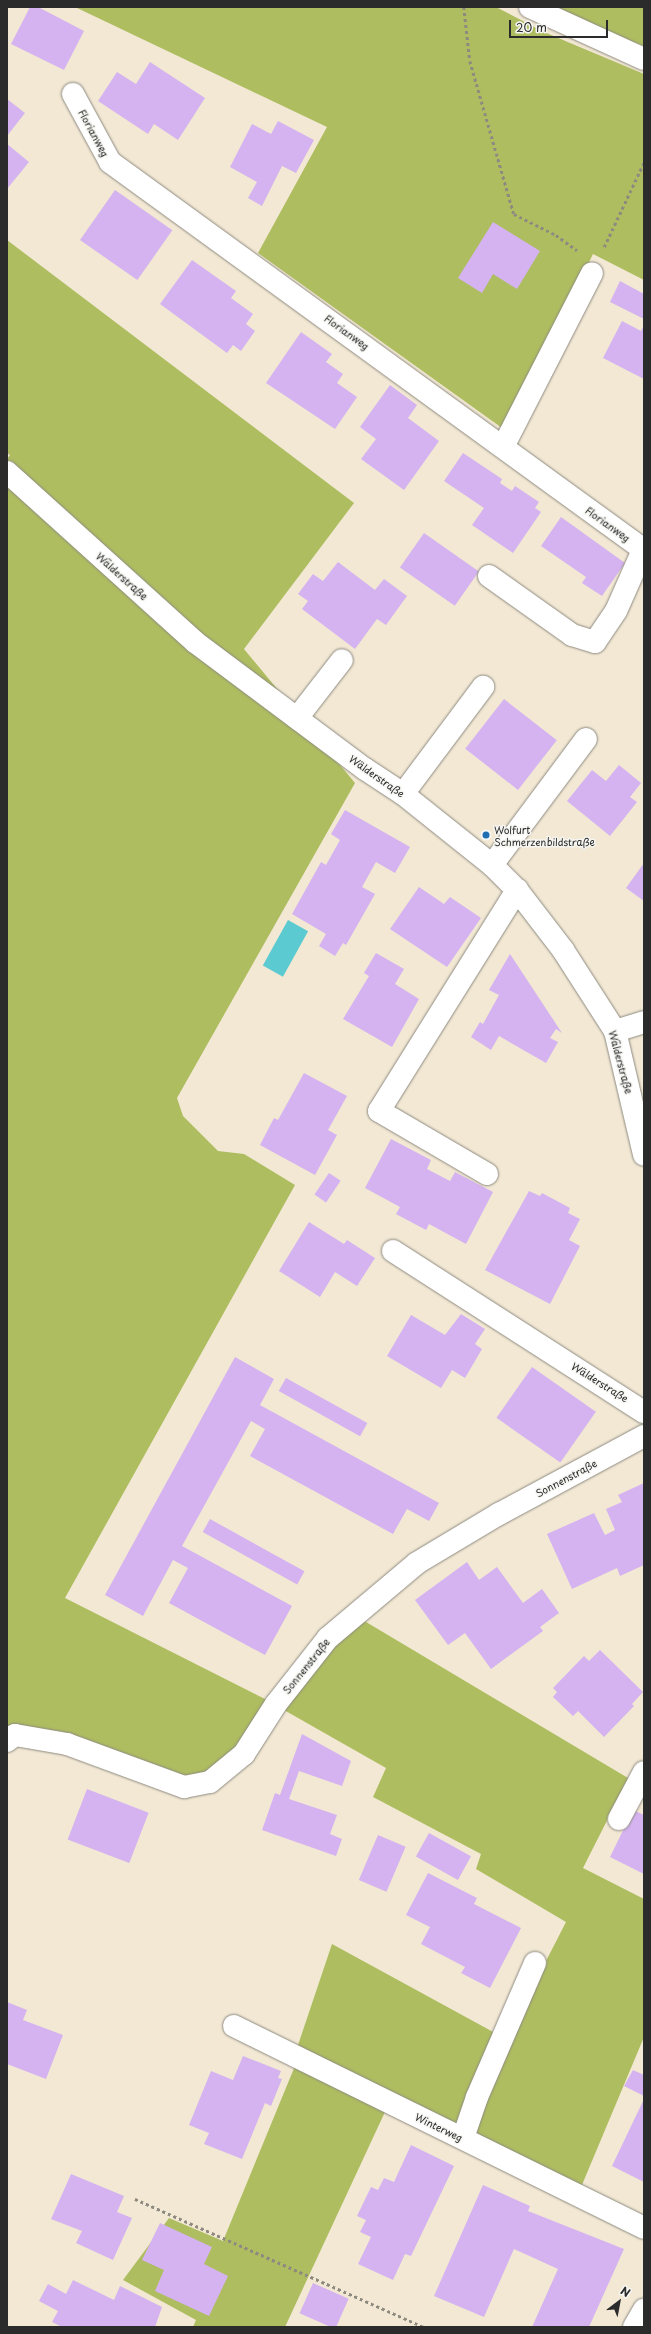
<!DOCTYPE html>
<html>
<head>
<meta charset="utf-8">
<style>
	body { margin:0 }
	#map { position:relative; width:651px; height:2334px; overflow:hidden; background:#f2e8d4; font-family:"Playpen Sans",sans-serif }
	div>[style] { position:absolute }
	.green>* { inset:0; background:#aebd60 }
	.water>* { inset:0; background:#5ccad1; transform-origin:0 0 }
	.building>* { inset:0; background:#d4b3f0; transform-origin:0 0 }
	.path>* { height:2.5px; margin-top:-1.25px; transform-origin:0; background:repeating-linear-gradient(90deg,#8e8a80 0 3px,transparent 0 6px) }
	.roads { filter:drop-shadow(0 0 1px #8e8a80) drop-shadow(0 0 1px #8e8a80) }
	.minor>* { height:22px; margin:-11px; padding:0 11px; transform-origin:11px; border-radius:11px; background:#fff }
	.major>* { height:22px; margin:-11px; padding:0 11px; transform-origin:11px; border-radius:11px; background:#fff }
	.dots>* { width:11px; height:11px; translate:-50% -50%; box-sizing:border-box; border:2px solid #f6f6f2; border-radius:50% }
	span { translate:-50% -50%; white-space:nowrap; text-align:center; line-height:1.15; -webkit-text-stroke:3px #f6f6f2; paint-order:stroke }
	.street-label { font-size:10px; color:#2b2b2b }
	.poi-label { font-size:10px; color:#2b2b2b }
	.left { translate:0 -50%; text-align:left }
	.frame { position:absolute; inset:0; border:8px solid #2b2b2b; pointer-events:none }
	.north { position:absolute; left:599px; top:2282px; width:40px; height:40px; -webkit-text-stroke:3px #f6f6f2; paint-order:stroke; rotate:32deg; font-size:11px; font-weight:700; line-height:16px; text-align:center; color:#2b2b2b }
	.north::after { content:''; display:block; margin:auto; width:14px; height:18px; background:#2b2b2b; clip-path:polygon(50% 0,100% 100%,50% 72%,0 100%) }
	.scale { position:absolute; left:509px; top:20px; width:99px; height:18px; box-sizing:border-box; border:2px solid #2b2b2b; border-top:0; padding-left:5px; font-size:12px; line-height:14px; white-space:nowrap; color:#2b2b2b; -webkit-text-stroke:3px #f6f6f2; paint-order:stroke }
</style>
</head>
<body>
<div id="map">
	<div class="green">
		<i style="clip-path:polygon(75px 7px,496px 7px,544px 32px,644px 74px,644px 280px,593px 254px,515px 415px,502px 428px,258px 253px,327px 127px)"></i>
		<i style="clip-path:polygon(550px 7px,644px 7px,644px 46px,586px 24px)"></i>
		<i style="clip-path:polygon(7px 240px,354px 503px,244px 649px,355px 783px,177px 1098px,183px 1116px,218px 1151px,244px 1154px,295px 1185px,65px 1598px,269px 1701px,239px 1753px,184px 1785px,7px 1738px,7px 459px,10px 455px,7px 453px)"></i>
		<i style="clip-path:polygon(361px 1619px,628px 1778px,644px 1769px,626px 1783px,583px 1868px,644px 1899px,644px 2037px,579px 2192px,391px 2099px,285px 2327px,193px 2327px,196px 2320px,123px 2280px,169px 2218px,223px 2241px,297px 2061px,295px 2054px,332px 1944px,506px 2039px,566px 1922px,476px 1869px,481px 1854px,373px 1797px,386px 1768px,284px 1710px,333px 1642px)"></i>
	</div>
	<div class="water">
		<i style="left:288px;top:920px;width:23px;height:52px;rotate:29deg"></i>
	</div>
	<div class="building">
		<i style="clip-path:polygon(30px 7px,38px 7px,84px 31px,64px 70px,11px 44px)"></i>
		<i style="clip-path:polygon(150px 62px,205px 98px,178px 140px,154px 124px,148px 134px,98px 101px,117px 72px,136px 84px)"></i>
		<i style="clip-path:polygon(7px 99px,25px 113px,7px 136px)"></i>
		<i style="clip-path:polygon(278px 121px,314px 140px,296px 173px,282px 166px,262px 206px,248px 198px,257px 182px,230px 167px,252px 124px,271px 134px)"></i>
		<i style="clip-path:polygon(7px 144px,29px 162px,7px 189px)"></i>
		<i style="left:115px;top:190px;width:70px;height:61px;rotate:35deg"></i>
		<i style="clip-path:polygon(493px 222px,540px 251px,517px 289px,493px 274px,482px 293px,458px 278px)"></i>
		<i style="clip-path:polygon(192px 260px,236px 291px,231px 298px,253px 314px,246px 324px,255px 331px,241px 351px,233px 345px,227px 353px,160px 304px)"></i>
		<i style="clip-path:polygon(620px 281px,644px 294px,644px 319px,610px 302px)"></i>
		<i style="clip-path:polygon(622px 321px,641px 331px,644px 325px,644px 379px,603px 358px)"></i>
		<i style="clip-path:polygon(301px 332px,332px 354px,326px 362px,343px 374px,337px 383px,357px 397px,335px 429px,266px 383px)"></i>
		<i style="clip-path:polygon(390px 385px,417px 405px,408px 418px,439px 441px,404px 490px,361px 459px,376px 439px,360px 427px)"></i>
		<i style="clip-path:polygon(463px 453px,502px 479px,500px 483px,512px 491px,515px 486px,539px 502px,535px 508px,541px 512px,513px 553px,472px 525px,484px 508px,444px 481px)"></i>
		<i style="clip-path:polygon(561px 517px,625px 563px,602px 596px,582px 583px,586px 577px,541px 546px)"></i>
		<i style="left:424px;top:533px;width:67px;height:42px;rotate:35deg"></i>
		<i style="clip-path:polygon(338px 562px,375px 590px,384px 579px,407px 596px,386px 625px,377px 619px,355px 649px,302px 609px,308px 601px,298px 594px,313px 574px,323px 581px)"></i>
		<i style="left:504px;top:699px;width:67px;height:63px;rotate:38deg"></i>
		<i style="clip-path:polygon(619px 765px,641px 783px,630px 797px,637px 802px,610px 836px,567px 801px,592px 770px,606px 781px)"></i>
		<i style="clip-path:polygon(345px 810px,410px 847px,395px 873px,376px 862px,362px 887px,375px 894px,346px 945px,343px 943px,335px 956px,319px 946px,326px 934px,292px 914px,321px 862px,326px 865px,340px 840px,331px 834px)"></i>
		<i style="clip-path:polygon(644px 863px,644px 901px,626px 888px)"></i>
		<i style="clip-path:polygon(419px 887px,444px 904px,450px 897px,481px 918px,447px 967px,390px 929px)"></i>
		<i style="clip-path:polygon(376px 953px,404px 969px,395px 984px,419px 999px,392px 1047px,343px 1019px,369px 976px,364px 973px)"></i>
		<i style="clip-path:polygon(510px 954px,562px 1033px,556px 1029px,550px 1038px,558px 1042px,546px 1063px,499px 1036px,491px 1050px,471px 1037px,480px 1022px,483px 1024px,499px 995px,489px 990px)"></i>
		<i style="clip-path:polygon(304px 1073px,347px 1096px,328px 1130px,337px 1135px,315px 1175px,260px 1145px,274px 1118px,278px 1120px)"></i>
		<i style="clip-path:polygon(391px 1139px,431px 1160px,427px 1169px,450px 1181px,455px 1172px,493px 1192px,466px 1244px,429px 1224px,426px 1230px,396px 1214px,400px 1207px,365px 1188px)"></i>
		<i style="left:329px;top:1173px;width:14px;height:26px;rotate:34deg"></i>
		<i style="clip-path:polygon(529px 1191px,540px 1196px,542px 1193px,570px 1208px,568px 1213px,580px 1219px,569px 1240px,580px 1246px,550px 1304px,485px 1270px)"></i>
		<i style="clip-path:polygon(309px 1222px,344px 1244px,347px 1240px,375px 1258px,357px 1286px,335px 1272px,320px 1297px,279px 1271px)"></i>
		<i style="clip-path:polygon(461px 1314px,485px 1329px,475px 1344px,482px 1349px,465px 1378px,452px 1370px,441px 1388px,387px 1356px,411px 1315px,445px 1335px)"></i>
		<i style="clip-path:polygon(235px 1357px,274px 1379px,260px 1405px,439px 1503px,429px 1521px,407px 1509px,393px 1534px,250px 1456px,265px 1429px,251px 1421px,182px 1546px,292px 1606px,265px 1655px,169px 1603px,188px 1568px,173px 1560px,143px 1616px,105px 1595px)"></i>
		<i style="left:532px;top:1367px;width:78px;height:62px;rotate:35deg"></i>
		<i style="left:286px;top:1378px;width:93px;height:15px;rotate:29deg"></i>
		<i style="clip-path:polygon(644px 1483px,644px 1565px,620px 1576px,617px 1568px,572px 1589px,547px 1534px,594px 1513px,605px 1535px,615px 1530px,606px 1509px,622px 1502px,618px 1495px)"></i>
		<i style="left:210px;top:1519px;width:108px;height:15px;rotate:29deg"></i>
		<i style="clip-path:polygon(467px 1562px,479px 1580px,497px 1567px,523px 1603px,542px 1589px,559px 1613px,540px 1627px,543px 1631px,491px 1669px,465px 1633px,448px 1645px,415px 1600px)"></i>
		<i style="clip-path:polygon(600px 1650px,643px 1692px,632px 1704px,634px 1706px,604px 1737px,578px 1711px,573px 1716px,553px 1697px,557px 1692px,553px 1688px,584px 1656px,589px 1661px)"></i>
		<i style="clip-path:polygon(302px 1734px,351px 1761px,342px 1786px,299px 1771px,289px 1799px,337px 1815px,330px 1834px,342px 1839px,336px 1856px,262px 1830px,275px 1793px,280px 1795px)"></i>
		<i style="left:87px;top:1789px;width:66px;height:54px;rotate:21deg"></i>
		<i style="clip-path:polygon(633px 1810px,644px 1815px,644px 1874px,610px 1857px)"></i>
		<i style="left:429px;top:1833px;width:48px;height:27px;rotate:29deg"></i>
		<i style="left:378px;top:1835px;width:30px;height:49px;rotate:23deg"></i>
		<i style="clip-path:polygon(428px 1873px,477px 1898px,474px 1904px,521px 1928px,490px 1988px,461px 1973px,465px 1967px,421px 1944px,430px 1927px,406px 1915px)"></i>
		<i style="clip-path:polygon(7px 2002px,27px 2010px,23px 2020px,63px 2035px,46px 2079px,7px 2064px)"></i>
		<i style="clip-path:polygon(243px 2056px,281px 2071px,278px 2078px,282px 2079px,271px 2106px,265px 2103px,242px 2159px,204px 2144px,209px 2133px,189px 2125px,211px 2071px,233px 2080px)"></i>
		<i style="clip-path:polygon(633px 2070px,644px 2075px,644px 2096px,624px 2086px)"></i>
		<i style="clip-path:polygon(644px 2099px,644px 2182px,612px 2166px)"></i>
		<i style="clip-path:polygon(411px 2145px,454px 2166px,411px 2256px,405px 2254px,393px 2280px,358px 2264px,371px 2237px,360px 2232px,366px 2220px,357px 2216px,371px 2187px,378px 2190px,384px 2178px,394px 2182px)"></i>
		<i style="clip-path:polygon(71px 2174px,124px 2196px,117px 2212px,132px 2218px,113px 2260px,76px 2243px,82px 2231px,51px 2219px)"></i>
		<i style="clip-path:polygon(483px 2185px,530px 2206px,528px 2211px,624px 2249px,589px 2327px,532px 2327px,558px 2269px,514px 2249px,484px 2317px,434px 2296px)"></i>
		<i style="clip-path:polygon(160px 2223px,212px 2247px,204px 2264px,228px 2276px,209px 2316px,155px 2291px,164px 2270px,142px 2260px)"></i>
		<i style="clip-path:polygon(73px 2280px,114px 2300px,120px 2286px,162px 2307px,155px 2327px,62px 2327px,52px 2322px,58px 2311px,39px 2301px,48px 2284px,66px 2294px)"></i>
		<i style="left:313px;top:2283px;width:39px;height:33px;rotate:24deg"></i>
	</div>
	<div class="path">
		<i style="left:464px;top:7px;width:54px;rotate:83.7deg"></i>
		<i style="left:470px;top:61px;width:159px;rotate:74deg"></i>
		<i style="left:514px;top:214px;width:47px;rotate:26.6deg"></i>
		<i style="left:556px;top:235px;width:26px;rotate:36deg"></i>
		<i style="left:604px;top:247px;width:94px;rotate:-64.8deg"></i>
		<i style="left:135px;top:2199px;width:316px;rotate:23.9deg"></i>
	</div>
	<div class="roads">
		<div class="minor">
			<i style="left:530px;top:7px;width:125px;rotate:24.5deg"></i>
			<i style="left:73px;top:94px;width:77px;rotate:61.4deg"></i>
			<i style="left:110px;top:162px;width:660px;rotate:36deg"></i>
			<i style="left:503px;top:447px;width:195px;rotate:-62.9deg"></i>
			<i style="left:489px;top:576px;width:102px;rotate:35.4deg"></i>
			<i style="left:572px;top:635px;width:24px;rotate:17deg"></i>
			<i style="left:595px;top:642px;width:37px;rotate:-56deg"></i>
			<i style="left:616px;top:611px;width:67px;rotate:-66.1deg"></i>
			<i style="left:297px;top:718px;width:73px;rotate:-52.2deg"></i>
			<i style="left:403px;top:794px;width:134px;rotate:-53.2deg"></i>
			<i style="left:492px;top:865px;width:157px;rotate:-53.3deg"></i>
			<i style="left:615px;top:1031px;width:30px;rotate:-17deg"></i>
			<i style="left:487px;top:1174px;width:125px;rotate:-149.7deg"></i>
			<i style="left:379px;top:1111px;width:261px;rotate:-58deg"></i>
			<i style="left:393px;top:1251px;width:298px;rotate:32.7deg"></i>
			<i style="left:7px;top:1741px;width:10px;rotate:-37deg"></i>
			<i style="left:15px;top:1735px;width:53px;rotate:9.8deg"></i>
			<i style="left:67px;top:1744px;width:125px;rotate:20.2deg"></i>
			<i style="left:184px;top:1787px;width:26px;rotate:-11deg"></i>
			<i style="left:210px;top:1782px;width:44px;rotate:-39.5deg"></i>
			<i style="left:244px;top:1754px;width:59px;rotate:-57.4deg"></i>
			<i style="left:276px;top:1704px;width:84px;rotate:-51.8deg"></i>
			<i style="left:328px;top:1638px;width:116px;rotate:-40.1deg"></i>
			<i style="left:417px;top:1563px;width:96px;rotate:-30.9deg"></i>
			<i style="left:499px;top:1514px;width:165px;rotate:-28.3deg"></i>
			<i style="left:619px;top:1819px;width:53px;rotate:-62deg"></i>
			<i style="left:234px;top:2026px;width:457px;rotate:26.2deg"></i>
			<i style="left:463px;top:2138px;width:43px;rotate:-71.1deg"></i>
			<i style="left:477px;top:2097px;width:146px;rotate:-66.6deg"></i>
			<i style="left:634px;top:2327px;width:20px;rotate:-60deg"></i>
		</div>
		<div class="major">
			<i style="left:7px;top:472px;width:253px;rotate:42.1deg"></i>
			<i style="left:195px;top:642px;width:212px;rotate:36.8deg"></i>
			<i style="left:365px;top:769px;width:45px;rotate:33.3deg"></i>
			<i style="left:403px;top:794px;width:114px;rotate:38.6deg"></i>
			<i style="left:492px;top:865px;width:35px;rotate:45deg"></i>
			<i style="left:517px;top:890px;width:76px;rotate:52.5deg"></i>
			<i style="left:563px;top:950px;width:96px;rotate:57.3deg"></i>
			<i style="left:615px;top:1031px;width:127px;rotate:76.8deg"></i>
		</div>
	</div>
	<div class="dots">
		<i style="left:486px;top:835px;background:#1f6fb2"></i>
	</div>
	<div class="street-label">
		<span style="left:94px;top:133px;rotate:62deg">Florianweg</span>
		<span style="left:347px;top:332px;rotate:36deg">Florianweg</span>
		<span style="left:608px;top:524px;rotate:36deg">Florianweg</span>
		<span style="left:122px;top:576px;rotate:42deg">Wälderstraße</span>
		<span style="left:377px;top:776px;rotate:35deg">Wälderstraße</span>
		<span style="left:621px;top:1062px;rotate:75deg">Wälderstraße</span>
		<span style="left:600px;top:1382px;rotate:32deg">Wälderstraße</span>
		<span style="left:566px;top:1478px;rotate:-28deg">Sonnenstraße</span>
		<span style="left:306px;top:1666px;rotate:-51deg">Sonnenstraße</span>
		<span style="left:439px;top:2127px;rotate:26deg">Winterweg</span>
	</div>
	<div class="poi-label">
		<span class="left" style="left:494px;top:835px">Wolfurt<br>Schmerzenbildstraße</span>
	</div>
	<div class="frame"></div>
	<div class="north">N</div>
	<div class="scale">20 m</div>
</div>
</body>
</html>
